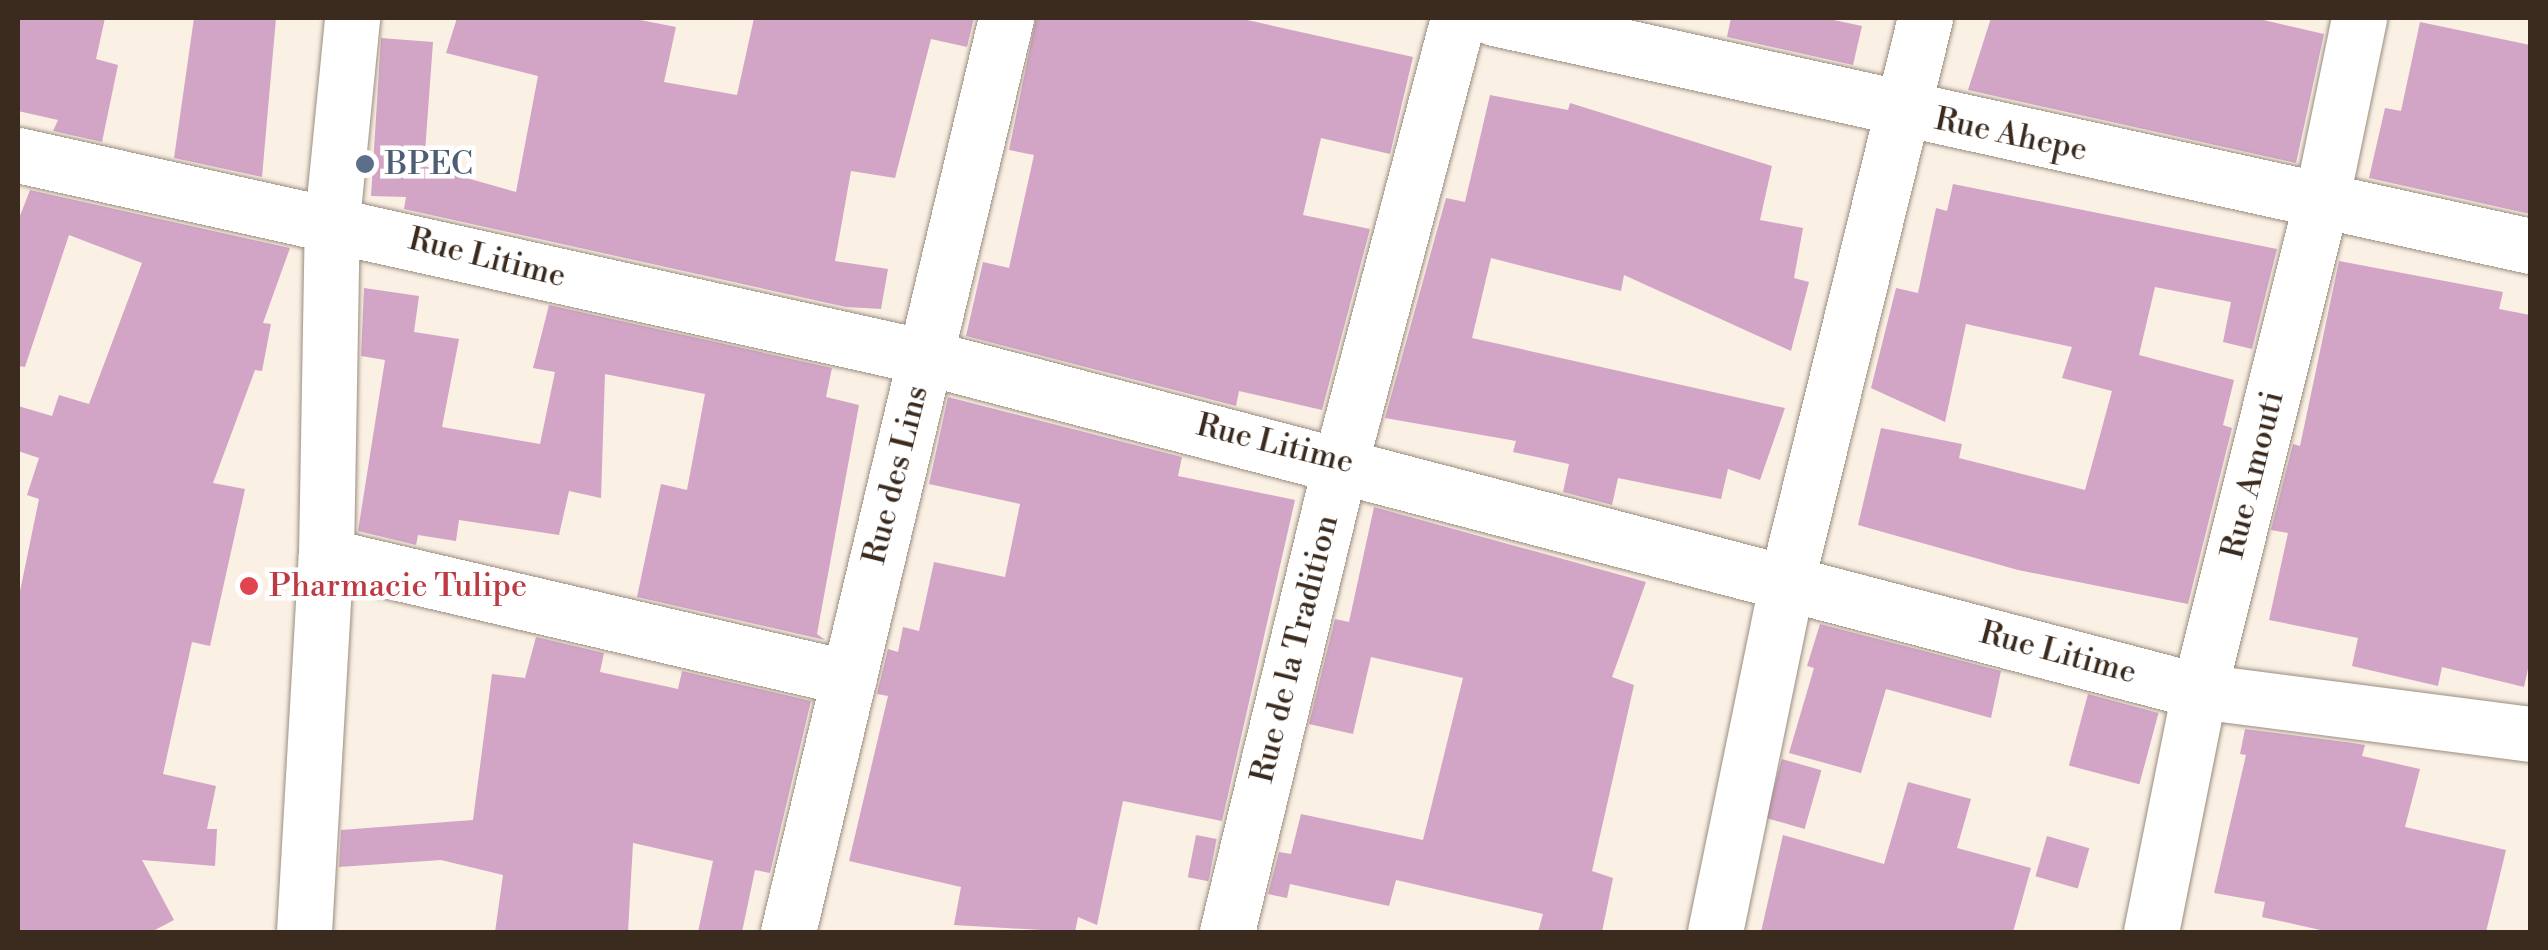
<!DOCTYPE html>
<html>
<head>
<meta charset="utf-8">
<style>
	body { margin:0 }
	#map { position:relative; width:2548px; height:950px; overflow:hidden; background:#faf0e3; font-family:"Libre Bodoni",serif }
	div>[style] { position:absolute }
	.building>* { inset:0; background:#d2a5c6; transform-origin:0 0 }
	.roads { filter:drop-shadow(0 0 2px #9a8d80) drop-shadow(0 0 2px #9a8d80) }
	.street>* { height:55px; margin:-27.5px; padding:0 27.5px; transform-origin:27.5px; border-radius:27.5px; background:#fff }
	.secondary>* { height:55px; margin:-27.5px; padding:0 27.5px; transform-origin:27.5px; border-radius:27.5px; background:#fff }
	.dots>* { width:28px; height:28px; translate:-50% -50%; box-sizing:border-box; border:5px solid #fff; border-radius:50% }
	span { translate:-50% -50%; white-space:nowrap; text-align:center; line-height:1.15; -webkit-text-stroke:9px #fff; paint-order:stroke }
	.street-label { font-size:32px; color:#3b2a1e }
	.service-label { font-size:32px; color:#4e5e75 }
	.left { translate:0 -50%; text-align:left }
	.health-label { font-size:32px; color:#be3a42 }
	.frame { position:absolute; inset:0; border:20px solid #3b2a1e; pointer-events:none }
</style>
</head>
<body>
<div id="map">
	<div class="building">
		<i style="clip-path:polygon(18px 18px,105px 18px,96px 59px,118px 65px,102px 142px,53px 131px,58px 120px,18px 111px)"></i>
		<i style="clip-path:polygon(194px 18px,276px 18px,262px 177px,174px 158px)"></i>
		<i style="clip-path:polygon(457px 18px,630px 18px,676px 27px,664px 82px,737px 95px,754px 18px,974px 18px,967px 47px,931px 39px,895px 178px,851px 171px,835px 261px,888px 269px,881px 309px,846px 307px,404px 209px,406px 197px,371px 196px,381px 38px,433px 42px,424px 166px,516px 192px,538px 76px,446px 53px)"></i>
		<i style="clip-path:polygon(1036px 18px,1238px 18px,1413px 57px,1390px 154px,1321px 138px,1303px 215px,1370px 229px,1322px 410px,1239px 391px,1236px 406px,966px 336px,983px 262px,1009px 268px,1034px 155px,1009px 150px)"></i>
		<i style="clip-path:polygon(1731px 18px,1824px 18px,1862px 26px,1853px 65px,1727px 37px)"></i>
		<i style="clip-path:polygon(1991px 18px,2255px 18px,2324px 34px,2296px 163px,1968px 90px)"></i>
		<i style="clip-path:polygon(2420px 22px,2530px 45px,2530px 214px,2369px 178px,2385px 108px,2401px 111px)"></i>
		<i style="clip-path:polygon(1490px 95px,1568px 110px,1570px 103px,1772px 166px,1760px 220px,1803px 228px,1794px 278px,1809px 282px,1791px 351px,1624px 275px,1621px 291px,1491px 258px,1472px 338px,1785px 408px,1760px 480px,1728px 469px,1721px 499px,1618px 478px,1612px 505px,1563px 492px,1569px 464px,1513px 452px,1516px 441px,1385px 418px,1446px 198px,1465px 202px)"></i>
		<i style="clip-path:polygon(1953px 184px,2277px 249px,2252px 349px,2223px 342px,2231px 302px,2155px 287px,2139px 355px,2234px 380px,2223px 425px,2232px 428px,2188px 604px,2018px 570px,1858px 525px,1881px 428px,1962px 444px,1959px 458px,2085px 490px,2112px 391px,2062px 378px,2072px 347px,1966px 324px,1945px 422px,1871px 388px,1896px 288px,1918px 293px,1936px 208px,1947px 211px)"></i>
		<i style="clip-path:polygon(30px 190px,290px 248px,263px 323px,271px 324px,262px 371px,255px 370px,213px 483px,245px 489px,210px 646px,192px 642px,163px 774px,216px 786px,207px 829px,217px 829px,215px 866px,142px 860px,174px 920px,151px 932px,18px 932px,18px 601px,39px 499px,27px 495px,39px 458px,18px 451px,18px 406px,52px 416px,59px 395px,89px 404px,142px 263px,69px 235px,25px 367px,18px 366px,18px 221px)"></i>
		<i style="clip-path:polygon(2339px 261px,2503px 292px,2499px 309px,2530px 315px,2530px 660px,2524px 687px,2442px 667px,2438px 686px,2352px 666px,2358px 638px,2269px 620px,2288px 533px,2271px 530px,2293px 444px,2300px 446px)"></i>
		<i style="clip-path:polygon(364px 288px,419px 296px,414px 332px,459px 339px,442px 427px,540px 444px,555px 372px,533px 368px,549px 305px,832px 368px,826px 397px,859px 405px,817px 634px,825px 640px,637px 597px,661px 484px,687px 490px,705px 394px,605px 374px,601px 498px,569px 491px,559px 535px,459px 520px,456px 541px,418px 535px,416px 545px,358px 531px,385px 360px,361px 356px)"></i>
		<i style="clip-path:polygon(948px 397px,1182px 457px,1178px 476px,1295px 500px,1222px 821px,1123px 801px,1097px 925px,1078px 917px,1075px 932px,954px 925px,961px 887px,849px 861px,888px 696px,877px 694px,888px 649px,898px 652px,903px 627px,919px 631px,934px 562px,1005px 577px,1020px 504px,929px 484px)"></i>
		<i style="clip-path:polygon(1374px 507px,1646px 582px,1612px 677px,1634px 685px,1592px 871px,1613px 878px,1602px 932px,1538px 932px,1543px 914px,1396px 880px,1389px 906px,1290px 884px,1287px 898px,1268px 894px,1279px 852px,1291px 854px,1301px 814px,1423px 840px,1463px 678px,1371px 657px,1353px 734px,1309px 724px,1335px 619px,1349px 622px)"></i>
		<i style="clip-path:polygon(1820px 624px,2001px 671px,1991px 718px,1886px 689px,1861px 773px,1789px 753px,1814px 668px,1807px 666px)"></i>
		<i style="clip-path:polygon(536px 637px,604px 653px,600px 672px,678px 689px,682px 671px,811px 701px,770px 873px,755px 870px,742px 932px,698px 932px,713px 861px,633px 843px,628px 932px,495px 932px,503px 875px,441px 860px,339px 867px,341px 830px,473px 820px,492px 674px,525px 678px)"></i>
		<i style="left:2088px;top:694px;width:73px;height:74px;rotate:15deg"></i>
		<i style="clip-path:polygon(2245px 729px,2353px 743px,2365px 745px,2362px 756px,2420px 769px,2405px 827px,2506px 850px,2486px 932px,2329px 932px,2262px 917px,2265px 902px,2214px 893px,2246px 755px,2240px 754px)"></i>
		<i style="left:1782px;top:759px;width:41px;height:61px;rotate:16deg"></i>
		<i style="clip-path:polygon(1908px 782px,1971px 799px,1957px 848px,2031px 868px,2013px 932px,1761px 932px,1783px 835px,1884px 864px)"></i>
		<i style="left:1196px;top:835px;width:21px;height:43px;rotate:11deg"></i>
		<i style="left:2047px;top:836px;width:44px;height:42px;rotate:16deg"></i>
	</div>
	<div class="roads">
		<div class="street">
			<i style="left:1494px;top:18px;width:1061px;rotate:12.41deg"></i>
			<i style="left:18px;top:155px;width:929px;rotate:12.56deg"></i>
			<i style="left:925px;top:357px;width:1317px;rotate:14.69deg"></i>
			<i style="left:2199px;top:691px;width:334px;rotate:7.4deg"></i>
			<i style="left:326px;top:556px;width:537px;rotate:13.13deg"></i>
			<i style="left:788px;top:932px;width:940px;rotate:-76.58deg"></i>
			<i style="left:1227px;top:932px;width:485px;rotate:-76.4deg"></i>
			<i style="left:1341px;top:461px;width:458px;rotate:-75.2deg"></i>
			<i style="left:1715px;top:932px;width:359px;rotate:-78.4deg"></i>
			<i style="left:1787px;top:580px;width:579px;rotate:-76.2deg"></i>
			<i style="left:2151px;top:932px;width:246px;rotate:-78.7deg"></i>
			<i style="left:2199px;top:691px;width:504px;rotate:-75.99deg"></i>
			<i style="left:2321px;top:202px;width:188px;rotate:-78.3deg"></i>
		</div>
		<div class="secondary">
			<i style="left:304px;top:932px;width:377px;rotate:-86.7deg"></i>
			<i style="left:326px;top:556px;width:336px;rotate:-89deg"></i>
			<i style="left:332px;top:220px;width:203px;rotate:-84.3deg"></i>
		</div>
	</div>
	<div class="dots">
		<i style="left:365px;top:164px;background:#5c6f8a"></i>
		<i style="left:249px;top:586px;background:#e0444e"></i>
	</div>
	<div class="street-label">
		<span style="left:2011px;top:135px;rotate:12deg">Rue Ahepe</span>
		<span style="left:487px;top:258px;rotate:14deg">Rue Litime</span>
		<span style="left:1275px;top:444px;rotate:14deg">Rue Litime</span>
		<span style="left:896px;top:475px;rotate:-76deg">Rue des Lins</span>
		<span style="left:2253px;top:475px;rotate:-76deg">Rue Amouti</span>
		<span style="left:1295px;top:649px;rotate:-76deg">Rue de la Tradition</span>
		<span style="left:2058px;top:653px;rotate:15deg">Rue Litime</span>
	</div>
	<div class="service-label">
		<span class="left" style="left:385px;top:164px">BPEC</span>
	</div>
	<div class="health-label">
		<span class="left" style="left:269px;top:586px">Pharmacie Tulipe</span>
	</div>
	<div class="frame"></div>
</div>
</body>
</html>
